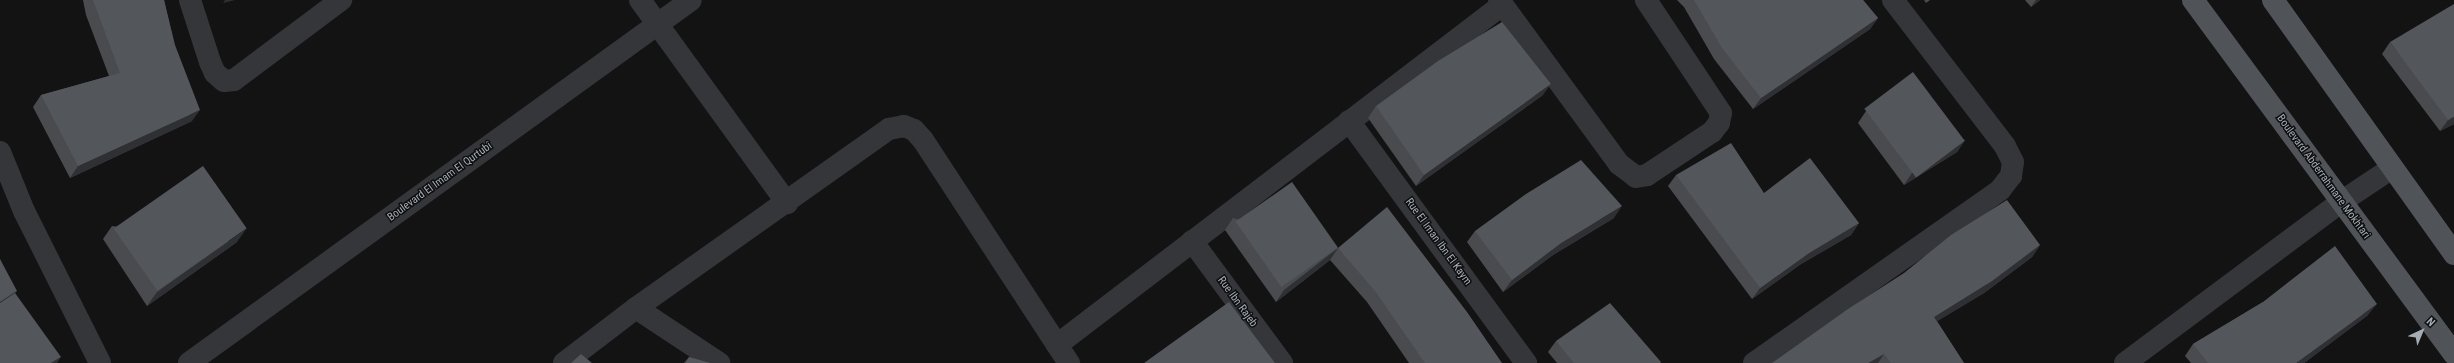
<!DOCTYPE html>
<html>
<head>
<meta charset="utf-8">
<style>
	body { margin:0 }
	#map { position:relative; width:2454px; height:363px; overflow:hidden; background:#131314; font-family:"Roboto Condensed",sans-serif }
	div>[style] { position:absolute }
	.minor>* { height:22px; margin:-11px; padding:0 11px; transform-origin:11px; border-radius:11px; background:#343639 }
	.major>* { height:22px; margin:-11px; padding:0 11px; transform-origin:11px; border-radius:11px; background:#505458 }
	.wall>* { inset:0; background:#494b4f }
	.shaded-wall>* { inset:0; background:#2f3033 }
	.building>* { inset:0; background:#53565a; transform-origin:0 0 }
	span { translate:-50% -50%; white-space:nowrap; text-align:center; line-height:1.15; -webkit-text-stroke:3px #0e0e0f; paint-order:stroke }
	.street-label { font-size:11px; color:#a4adb4 }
	.north { position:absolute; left:2402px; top:311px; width:40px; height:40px; -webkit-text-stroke:3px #0e0e0f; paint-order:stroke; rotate:44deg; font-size:11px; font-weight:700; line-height:16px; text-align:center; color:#a4adb4 }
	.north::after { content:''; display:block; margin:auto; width:14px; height:18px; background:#a4adb4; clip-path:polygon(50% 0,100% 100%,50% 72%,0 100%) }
</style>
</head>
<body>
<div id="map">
	<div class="minor">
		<i style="left:190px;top:0;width:65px;rotate:72.1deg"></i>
		<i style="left:210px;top:62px;width:12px;rotate:66deg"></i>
		<i style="left:215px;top:73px;width:12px;rotate:42deg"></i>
		<i style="left:224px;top:81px;width:10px;rotate:-6deg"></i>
		<i style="left:234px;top:80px;width:134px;rotate:-36.8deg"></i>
		<i style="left:640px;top:0;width:251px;rotate:54.1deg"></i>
		<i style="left:1499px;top:0;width:203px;rotate:53.8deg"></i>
		<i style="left:1619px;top:164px;width:21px;rotate:37deg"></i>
		<i style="left:1636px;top:177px;width:11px;rotate:-10deg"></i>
		<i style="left:1647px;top:175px;width:78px;rotate:-33.5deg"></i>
		<i style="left:1712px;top:132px;width:11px;rotate:-52deg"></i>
		<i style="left:1719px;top:123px;width:10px;rotate:-79deg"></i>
		<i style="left:1721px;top:113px;width:136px;rotate:-123.6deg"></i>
		<i style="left:1349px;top:121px;width:300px;rotate:53.8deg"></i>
		<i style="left:0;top:152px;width:64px;rotate:67.9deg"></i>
		<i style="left:24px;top:211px;width:170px;rotate:63.4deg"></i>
		<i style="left:1192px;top:241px;width:152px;rotate:53.6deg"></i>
		<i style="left:636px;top:308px;width:100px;rotate:33.5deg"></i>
		<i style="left:1057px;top:345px;width:560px;rotate:-37.38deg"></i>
		<i style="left:189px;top:363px;width:619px;rotate:-35.87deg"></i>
		<i style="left:564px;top:363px;width:91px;rotate:-37.4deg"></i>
		<i style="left:636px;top:308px;width:310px;rotate:-35.3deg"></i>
		<i style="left:889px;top:129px;width:15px;rotate:-11deg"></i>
		<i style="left:904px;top:126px;width:11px;rotate:22deg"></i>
		<i style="left:914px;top:130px;width:13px;rotate:48deg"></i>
		<i style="left:923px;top:140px;width:267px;rotate:56.8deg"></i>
		<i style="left:1754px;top:363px;width:301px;rotate:-35.1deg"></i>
		<i style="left:2000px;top:190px;width:18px;rotate:-52deg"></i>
		<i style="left:2011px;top:176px;width:14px;rotate:-82deg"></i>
		<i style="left:2013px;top:162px;width:18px;rotate:-117deg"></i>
		<i style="left:2005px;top:146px;width:184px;rotate:-127.5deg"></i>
		<i style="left:2125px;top:363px;width:269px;rotate:-36.7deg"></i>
		<i style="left:2341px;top:202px;width:61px;rotate:-33.7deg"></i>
	</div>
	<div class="major">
		<i style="left:2193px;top:0;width:440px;rotate:53.6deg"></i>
		<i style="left:2273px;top:0;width:312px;rotate:54.5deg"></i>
	</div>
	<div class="wall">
		<i style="clip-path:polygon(83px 0,164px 0,192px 121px,70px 178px,33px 107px,41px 95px,109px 76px,86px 15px)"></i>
		<i style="clip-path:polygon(1677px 0,1863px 0,1878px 18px,1870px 29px,1753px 109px,1714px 59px,1684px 7px)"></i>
		<i style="clip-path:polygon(1924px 0,1930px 0,1926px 3px)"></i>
		<i style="clip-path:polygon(2025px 0,2040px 0,2031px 7px)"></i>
		<i style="clip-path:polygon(2390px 42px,2454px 124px,2440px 131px,2382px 54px)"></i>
		<i style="clip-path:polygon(1543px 95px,1416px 186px,1368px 118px,1376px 106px)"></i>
		<i style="clip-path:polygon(1866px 111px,1965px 140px,1957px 152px,1904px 185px,1858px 123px)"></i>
		<i style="clip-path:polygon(1676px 175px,1764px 193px,1859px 223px,1851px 235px,1801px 264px,1752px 299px,1668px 186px)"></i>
		<i style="clip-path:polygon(1233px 218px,1338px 248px,1502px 363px,1409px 363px,1367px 302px,1330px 260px,1276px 302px,1225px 230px)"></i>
		<i style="clip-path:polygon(1614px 218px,1553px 255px,1503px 292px,1467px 242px,1475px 231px)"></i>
		<i style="clip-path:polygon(112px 226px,237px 242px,147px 306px,103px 239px)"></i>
		<i style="clip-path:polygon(2040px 245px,2032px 257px,1984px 293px,1937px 321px,1964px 363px,1772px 363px)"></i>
		<i style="clip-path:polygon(2263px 302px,2368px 315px,2304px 363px,2191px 363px,2185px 356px,2193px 344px)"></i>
		<i style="clip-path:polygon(1556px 341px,1660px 363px,1557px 363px,1548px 352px)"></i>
		<i style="clip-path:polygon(689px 357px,710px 363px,684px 363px)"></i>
	</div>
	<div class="shaded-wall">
		<i style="clip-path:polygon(225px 0,235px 0,223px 3px)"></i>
		<i style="clip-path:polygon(2036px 0,2040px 0,2031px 7px)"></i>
		<i style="clip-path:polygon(1878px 18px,1870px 29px,1753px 109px,1761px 98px)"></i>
		<i style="clip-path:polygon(1551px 84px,1543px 95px,1416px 186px,1424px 175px)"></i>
		<i style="clip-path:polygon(200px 110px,192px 121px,70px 178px,78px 166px)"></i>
		<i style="clip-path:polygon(2454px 117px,2454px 124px,2440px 131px,2448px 120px)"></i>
		<i style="clip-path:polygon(1965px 140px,1957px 152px,1904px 185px,1912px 173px)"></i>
		<i style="clip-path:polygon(1622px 206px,1614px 218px,1553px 255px,1503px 292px,1512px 280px,1561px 243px)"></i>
		<i style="clip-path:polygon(1859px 223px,1851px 235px,1801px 264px,1752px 299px,1760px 288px,1809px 253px)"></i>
		<i style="clip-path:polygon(247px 228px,237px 242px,147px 306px,157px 292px)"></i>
		<i style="clip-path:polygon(2040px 245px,2032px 257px,1984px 293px,1926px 328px,1934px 317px)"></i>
		<i style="clip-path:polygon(1338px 248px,1330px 260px,1276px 302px,1284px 290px)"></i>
		<i style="clip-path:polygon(17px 291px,7px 305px,0 309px,0 302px)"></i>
		<i style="clip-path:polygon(2377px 304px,2368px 315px,2304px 363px,2296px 363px)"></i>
		<i style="clip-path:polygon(1884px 354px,1878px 363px,1868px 363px)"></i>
		<i style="clip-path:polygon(61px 357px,57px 363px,51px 363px)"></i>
	</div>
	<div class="building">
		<i style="clip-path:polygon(93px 0,164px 0,175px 45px,200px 110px,78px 166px,41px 95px,120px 73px)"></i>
		<i style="clip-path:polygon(1694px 0,1863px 0,1878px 18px,1761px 98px,1722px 48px)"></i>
		<i style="clip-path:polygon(2454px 4px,2454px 117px,2448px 120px,2390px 42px)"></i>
		<i style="clip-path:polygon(1502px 22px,1551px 84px,1424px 175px,1376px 106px,1438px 61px)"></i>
		<i style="left:1913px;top:72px;width:86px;height:61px;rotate:53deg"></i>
		<i style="clip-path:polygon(1731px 143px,1764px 193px,1810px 158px,1859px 223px,1809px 253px,1760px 288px,1676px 175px)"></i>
		<i style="clip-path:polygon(1581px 160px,1622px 206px,1561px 243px,1512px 280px,1475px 231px,1526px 194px)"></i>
		<i style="left:203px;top:166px;width:76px;height:109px;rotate:55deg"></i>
		<i style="left:1292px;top:182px;width:80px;height:69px;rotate:55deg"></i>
		<i style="clip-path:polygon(2007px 200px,2040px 245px,1992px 281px,1934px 317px,1964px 363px,1891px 363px,1884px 354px,1868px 363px,1772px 363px,1848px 309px,1904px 273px,1951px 235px)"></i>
		<i style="clip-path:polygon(1387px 207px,1467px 312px,1502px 363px,1425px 363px,1375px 291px,1338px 248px)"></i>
		<i style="clip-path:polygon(2335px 246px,2377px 304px,2296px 363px,2208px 363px,2193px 344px,2263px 302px)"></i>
		<i style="clip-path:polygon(0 259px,17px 291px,0 302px)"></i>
		<i style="clip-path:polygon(15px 293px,61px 357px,51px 363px,0 363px,0 303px)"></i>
		<i style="clip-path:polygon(1229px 302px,1275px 363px,1144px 363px)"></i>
		<i style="clip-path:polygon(1610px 303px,1661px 362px,1660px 363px,1574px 363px,1556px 341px)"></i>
		<i style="clip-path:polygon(581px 354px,592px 363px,571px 363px)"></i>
		<i style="clip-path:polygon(689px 357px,710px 363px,686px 363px)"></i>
	</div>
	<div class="street-label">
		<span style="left:2323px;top:177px;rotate:54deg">Boulevard Abderrahmane Mokhtari</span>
		<span style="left:440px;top:182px;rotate:-36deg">Boulevard El Imam El Qurtubî</span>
		<span style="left:1438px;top:242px;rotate:54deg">Rue El Iman Ibn El Kaym</span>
		<span style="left:1237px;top:302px;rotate:54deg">Rue Ibn Rajeb</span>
	</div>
	<div class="north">N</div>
</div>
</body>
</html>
